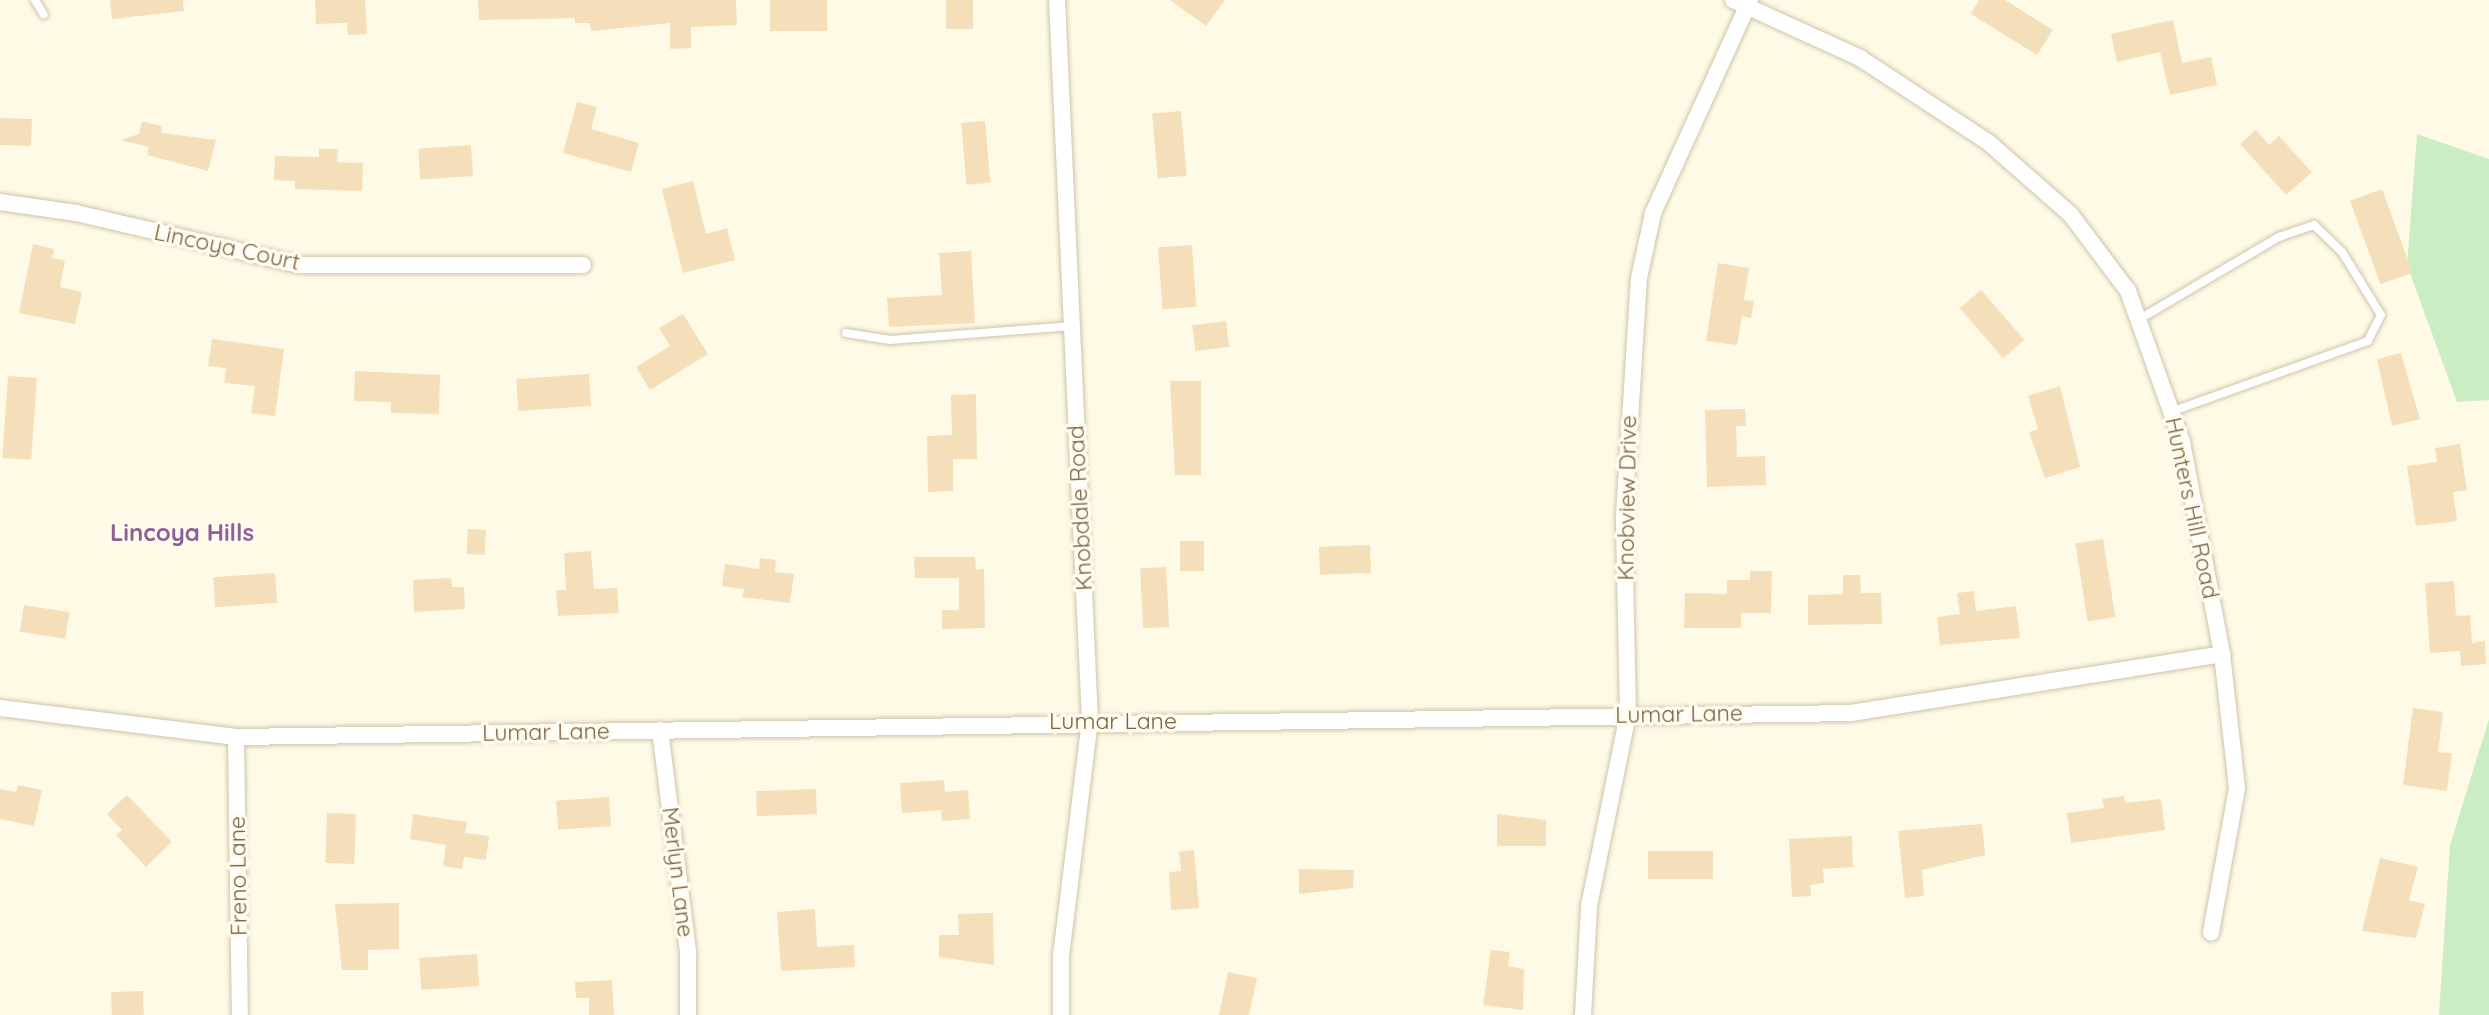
<!DOCTYPE html>
<html>
<head>
<meta charset="utf-8">
<style>
	body { margin:0 }
	#map { position:relative; width:2489px; height:1015px; overflow:hidden; background:#fefae6; font-family:Quicksand,sans-serif }
	div>[style] { position:absolute }
	.green>* { inset:0; background:#cbedc3 }
	.building>* { inset:0; background:#f5dfbb; transform-origin:0 0 }
	.roads { filter:drop-shadow(0 0 2px #d1c3aa) drop-shadow(0 0 2px #d1c3aa) }
	.service>* { height:8px; margin:-4px; padding:0 4px; transform-origin:4px; border-radius:4px; background:#fff }
	.minor>* { height:16px; margin:-8px; padding:0 8px; transform-origin:8px; border-radius:8px; background:#fff }
	span { translate:-50% -50%; white-space:nowrap; text-align:center; line-height:1.15; -webkit-text-stroke:7px #fffcee; paint-order:stroke }
	.street-label { font-size:23px; color:#7a6448 }
	.neighbourhood-label { font-size:24px; color:#8f6096; font-weight:700 }
</style>
</head>
<body>
<div id="map">
	<div class="green">
		<i style="clip-path:polygon(2417px 134px,2489px 159px,2489px 400px,2457px 402px,2407px 265px)"></i>
		<i style="clip-path:polygon(2489px 719px,2489px 1015px,2439px 1015px,2450px 845px)"></i>
	</div>
	<div class="building">
		<i style="clip-path:polygon(110px 0,183px 0,184px 11px,112px 19px)"></i>
		<i style="clip-path:polygon(315px 0,365px 0,367px 34px,348px 35px,347px 23px,316px 24px)"></i>
		<i style="clip-path:polygon(478px 0,736px 0,737px 25px,691px 27px,691px 48px,670px 49px,670px 23px,591px 31px,590px 23px,575px 23px,575px 18px,479px 20px)"></i>
		<i style="left:770px;top:0;width:57px;height:31px"></i>
		<i style="left:946px;top:0;width:27px;height:29px"></i>
		<i style="clip-path:polygon(1170px 0,1225px 0,1206px 26px)"></i>
		<i style="clip-path:polygon(1979px 0,2005px 0,2053px 30px,2037px 55px,1971px 14px)"></i>
		<i style="clip-path:polygon(2173px 20px,2182px 63px,2211px 57px,2217px 85px,2170px 95px,2160px 52px,2117px 62px,2111px 34px)"></i>
		<i style="clip-path:polygon(577px 102px,597px 107px,591px 129px,639px 143px,631px 172px,563px 153px)"></i>
		<i style="left:1181px;top:111px;width:65px;height:29px;rotate:85deg"></i>
		<i style="left:0;top:118px;width:32px;height:27px;rotate:2deg"></i>
		<i style="clip-path:polygon(142px 121px,161px 126px,162px 133px,216px 140px,208px 171px,147px 155px,149px 147px,120px 140px,139px 134px)"></i>
		<i style="left:985px;top:121px;width:62px;height:24px;rotate:85deg"></i>
		<i style="clip-path:polygon(2256px 130px,2269px 145px,2279px 136px,2312px 172px,2286px 195px,2240px 144px)"></i>
		<i style="left:471px;top:145px;width:31px;height:53px;rotate:86deg"></i>
		<i style="clip-path:polygon(319px 149px,338px 149px,337px 162px,363px 163px,362px 191px,295px 189px,295px 181px,274px 180px,275px 156px,319px 157px)"></i>
		<i style="clip-path:polygon(693px 181px,706px 234px,727px 228px,735px 260px,683px 273px,662px 189px)"></i>
		<i style="left:2382px;top:189px;width:89px;height:34px;rotate:70deg"></i>
		<i style="clip-path:polygon(33px 244px,54px 249px,52px 258px,65px 260px,60px 287px,82px 292px,75px 324px,19px 313px)"></i>
		<i style="left:1192px;top:245px;width:62px;height:34px;rotate:86deg"></i>
		<i style="clip-path:polygon(971px 251px,975px 323px,889px 327px,887px 298px,942px 295px,939px 253px)"></i>
		<i style="clip-path:polygon(1718px 263px,1749px 268px,1744px 300px,1754px 301px,1751px 318px,1742px 316px,1737px 345px,1706px 341px)"></i>
		<i style="left:1981px;top:290px;width:66px;height:28px;rotate:49deg"></i>
		<i style="clip-path:polygon(683px 314px,708px 354px,650px 390px,636px 367px,670px 346px,659px 328px)"></i>
		<i style="left:1226px;top:321px;width:26px;height:34px;rotate:83deg"></i>
		<i style="clip-path:polygon(212px 339px,284px 349px,275px 416px,251px 413px,255px 386px,224px 383px,226px 368px,208px 366px)"></i>
		<i style="clip-path:polygon(2401px 353px,2420px 419px,2392px 426px,2377px 359px)"></i>
		<i style="clip-path:polygon(355px 371px,440px 375px,439px 414px,391px 413px,391px 402px,354px 401px)"></i>
		<i style="left:589px;top:374px;width:32px;height:73px;rotate:86deg"></i>
		<i style="left:8px;top:376px;width:29px;height:82px;rotate:4deg"></i>
		<i style="clip-path:polygon(1170px 381px,1201px 381px,1201px 475px,1175px 475px)"></i>
		<i style="clip-path:polygon(2060px 386px,2080px 467px,2045px 478px,2029px 432px,2038px 429px,2028px 396px)"></i>
		<i style="clip-path:polygon(976px 394px,977px 459px,953px 459px,953px 491px,928px 492px,927px 436px,952px 435px,951px 395px)"></i>
		<i style="clip-path:polygon(1745px 409px,1746px 426px,1736px 426px,1737px 457px,1765px 456px,1766px 485px,1707px 487px,1705px 410px)"></i>
		<i style="clip-path:polygon(2460px 444px,2467px 490px,2453px 492px,2457px 521px,2416px 526px,2407px 466px,2437px 462px,2435px 448px)"></i>
		<i style="left:468px;top:529px;width:18px;height:25px;rotate:3deg"></i>
		<i style="left:2103px;top:539px;width:79px;height:28px;rotate:81deg"></i>
		<i style="left:1180px;top:541px;width:24px;height:30px"></i>
		<i style="left:1370px;top:545px;width:28px;height:51px;rotate:88deg"></i>
		<i style="clip-path:polygon(591px 551px,594px 589px,617px 588px,619px 613px,558px 616px,556px 590px,566px 590px,564px 553px)"></i>
		<i style="clip-path:polygon(914px 557px,975px 557px,976px 570px,984px 569px,985px 628px,942px 629px,942px 610px,959px 610px,959px 578px,915px 578px)"></i>
		<i style="clip-path:polygon(760px 558px,776px 560px,775px 572px,794px 574px,790px 603px,742px 597px,744px 589px,722px 586px,725px 564px,759px 569px)"></i>
		<i style="left:1166px;top:567px;width:60px;height:26px;rotate:87deg"></i>
		<i style="clip-path:polygon(1750px 571px,1772px 571px,1771px 613px,1741px 613px,1741px 628px,1684px 628px,1685px 593px,1727px 594px,1727px 580px,1750px 580px)"></i>
		<i style="left:275px;top:573px;width:30px;height:62px;rotate:86deg"></i>
		<i style="clip-path:polygon(1843px 575px,1860px 575px,1861px 593px,1881px 593px,1882px 624px,1808px 625px,1808px 595px,1843px 594px)"></i>
		<i style="clip-path:polygon(451px 578px,452px 587px,464px 587px,465px 609px,414px 612px,413px 580px)"></i>
		<i style="clip-path:polygon(2454px 581px,2456px 616px,2470px 615px,2472px 643px,2485px 641px,2486px 664px,2461px 666px,2460px 651px,2430px 653px,2425px 583px)"></i>
		<i style="clip-path:polygon(1974px 591px,1976px 611px,2016px 606px,2020px 638px,1940px 645px,1937px 617px,1960px 614px,1957px 593px)"></i>
		<i style="left:24px;top:605px;width:46px;height:27px;rotate:9deg"></i>
		<i style="clip-path:polygon(2413px 708px,2443px 712px,2438px 752px,2452px 753px,2447px 791px,2403px 785px)"></i>
		<i style="clip-path:polygon(944px 780px,945px 792px,968px 790px,970px 819px,942px 821px,941px 810px,902px 813px,900px 783px)"></i>
		<i style="clip-path:polygon(18px 785px,42px 790px,34px 826px,0 819px,0 789px,16px 792px)"></i>
		<i style="left:816px;top:789px;width:25px;height:60px;rotate:88deg"></i>
		<i style="clip-path:polygon(127px 795px,172px 842px,146px 867px,116px 835px,122px 830px,107px 814px)"></i>
		<i style="clip-path:polygon(2124px 796px,2125px 803px,2161px 799px,2165px 830px,2071px 843px,2067px 813px,2104px 808px,2102px 799px)"></i>
		<i style="left:609px;top:797px;width:29px;height:53px;rotate:86deg"></i>
		<i style="left:327px;top:813px;width:29px;height:50px;rotate:2deg"></i>
		<i style="clip-path:polygon(413px 814px,467px 822px,465px 833px,489px 836px,486px 860px,464px 857px,462px 869px,443px 866px,446px 845px,410px 839px)"></i>
		<i style="clip-path:polygon(1497px 814px,1546px 820px,1546px 846px,1497px 846px)"></i>
		<i style="clip-path:polygon(1982px 824px,1985px 855px,1922px 870px,1924px 896px,1905px 898px,1898px 831px)"></i>
		<i style="clip-path:polygon(1852px 836px,1853px 867px,1823px 869px,1824px 883px,1810px 885px,1811px 896px,1792px 897px,1789px 839px)"></i>
		<i style="clip-path:polygon(1194px 850px,1199px 908px,1171px 910px,1169px 872px,1181px 871px,1179px 852px)"></i>
		<i style="left:1648px;top:851px;width:65px;height:28px"></i>
		<i style="clip-path:polygon(2380px 858px,2418px 867px,2409px 900px,2425px 904px,2416px 938px,2362px 931px)"></i>
		<i style="clip-path:polygon(1299px 869px,1354px 870px,1353px 888px,1299px 894px)"></i>
		<i style="clip-path:polygon(399px 903px,399px 949px,368px 950px,368px 970px,342px 970px,335px 904px)"></i>
		<i style="clip-path:polygon(815px 909px,817px 947px,854px 945px,855px 967px,781px 971px,777px 912px)"></i>
		<i style="clip-path:polygon(993px 913px,994px 965px,939px 957px,939px 935px,959px 935px,958px 914px)"></i>
		<i style="clip-path:polygon(1491px 950px,1510px 952px,1508px 966px,1524px 969px,1523px 1010px,1483px 1005px)"></i>
		<i style="left:477px;top:954px;width:32px;height:58px;rotate:86deg"></i>
		<i style="clip-path:polygon(1228px 972px,1257px 978px,1249px 1015px,1219px 1015px)"></i>
		<i style="clip-path:polygon(612px 980px,614px 1015px,589px 1015px,589px 998px,576px 998px,575px 982px)"></i>
		<i style="left:143px;top:991px;width:24px;height:32px;rotate:88deg"></i>
	</div>
	<div class="roads">
		<div class="service">
			<i style="left:35px;top:0;width:17px;rotate:59deg"></i>
			<i style="left:2138px;top:320px;width:164px;rotate:-30.5deg"></i>
			<i style="left:2279px;top:237px;width:37px;rotate:-19deg"></i>
			<i style="left:2314px;top:225px;width:39px;rotate:44deg"></i>
			<i style="left:2342px;top:252px;width:74px;rotate:58.2deg"></i>
			<i style="left:2381px;top:315px;width:29px;rotate:117deg"></i>
			<i style="left:2368px;top:341px;width:209px;rotate:160.2deg"></i>
			<i style="left:846px;top:333px;width:45px;rotate:9deg"></i>
			<i style="left:890px;top:340px;width:183px;rotate:-4.4deg"></i>
		</div>
		<div class="minor">
			<i style="left:1057px;top:0;width:721px;rotate:87.38deg"></i>
			<i style="left:1090px;top:720px;width:239px;rotate:97deg"></i>
			<i style="left:1061px;top:957px;width:58px;rotate:90deg"></i>
			<i style="left:1733px;top:0;width:140px;rotate:24.5deg"></i>
			<i style="left:1860px;top:58px;width:153px;rotate:33.3deg"></i>
			<i style="left:1988px;top:142px;width:111px;rotate:41.3deg"></i>
			<i style="left:2071px;top:215px;width:95px;rotate:53.1deg"></i>
			<i style="left:2128px;top:291px;width:160px;rotate:70.3deg"></i>
			<i style="left:2182px;top:442px;width:216px;rotate:79.3deg"></i>
			<i style="left:2222px;top:654px;width:135px;rotate:83.6deg"></i>
			<i style="left:2237px;top:788px;width:147px;rotate:100.2deg"></i>
			<i style="left:0;top:202px;width:77px;rotate:8.2deg"></i>
			<i style="left:76px;top:213px;width:229px;rotate:13.1deg"></i>
			<i style="left:299px;top:265px;width:284px"></i>
			<i style="left:0;top:708px;width:238px;rotate:7deg"></i>
			<i style="left:236px;top:737px;width:1615px;rotate:-0.85deg"></i>
			<i style="left:1851px;top:713px;width:376px;rotate:-9deg"></i>
			<i style="left:660px;top:730px;width:225px;rotate:82.8deg"></i>
			<i style="left:688px;top:953px;width:62px;rotate:90deg"></i>
			<i style="left:236px;top:737px;width:278px;rotate:89.2deg"></i>
			<i style="left:1583px;top:1015px;width:109px;rotate:-86.8deg"></i>
			<i style="left:1589px;top:906px;width:196px;rotate:-78.5deg"></i>
			<i style="left:1628px;top:714px;width:198px;rotate:-91.2deg"></i>
			<i style="left:1624px;top:516px;width:238px;rotate:-86.4deg"></i>
			<i style="left:1639px;top:278px;width:66px;rotate:-77.8deg"></i>
			<i style="left:1653px;top:213px;width:234px;rotate:-65.5deg"></i>
		</div>
	</div>
	<div class="street-label">
		<span style="left:227px;top:247px;rotate:12deg">Lincoya Court</span>
		<span style="left:1627px;top:498px;rotate:-89deg">Knobview Drive</span>
		<span style="left:1080px;top:508px;rotate:-93deg">Knobdale Road</span>
		<span style="left:2192px;top:508px;rotate:78deg">Hunters Hill Road</span>
		<span style="left:1679px;top:714px;rotate:-1deg">Lumar Lane</span>
		<span style="left:1113px;top:721px">Lumar Lane</span>
		<span style="left:546px;top:732px;rotate:-1deg">Lumar Lane</span>
		<span style="left:678px;top:872px;rotate:83deg">Merlyn Lane</span>
		<span style="left:238px;top:876px;rotate:-91deg">Freno Lane</span>
	</div>
	<div class="neighbourhood-label">
		<span style="left:182px;top:533px">Lincoya Hills</span>
	</div>
</div>
</body>
</html>
